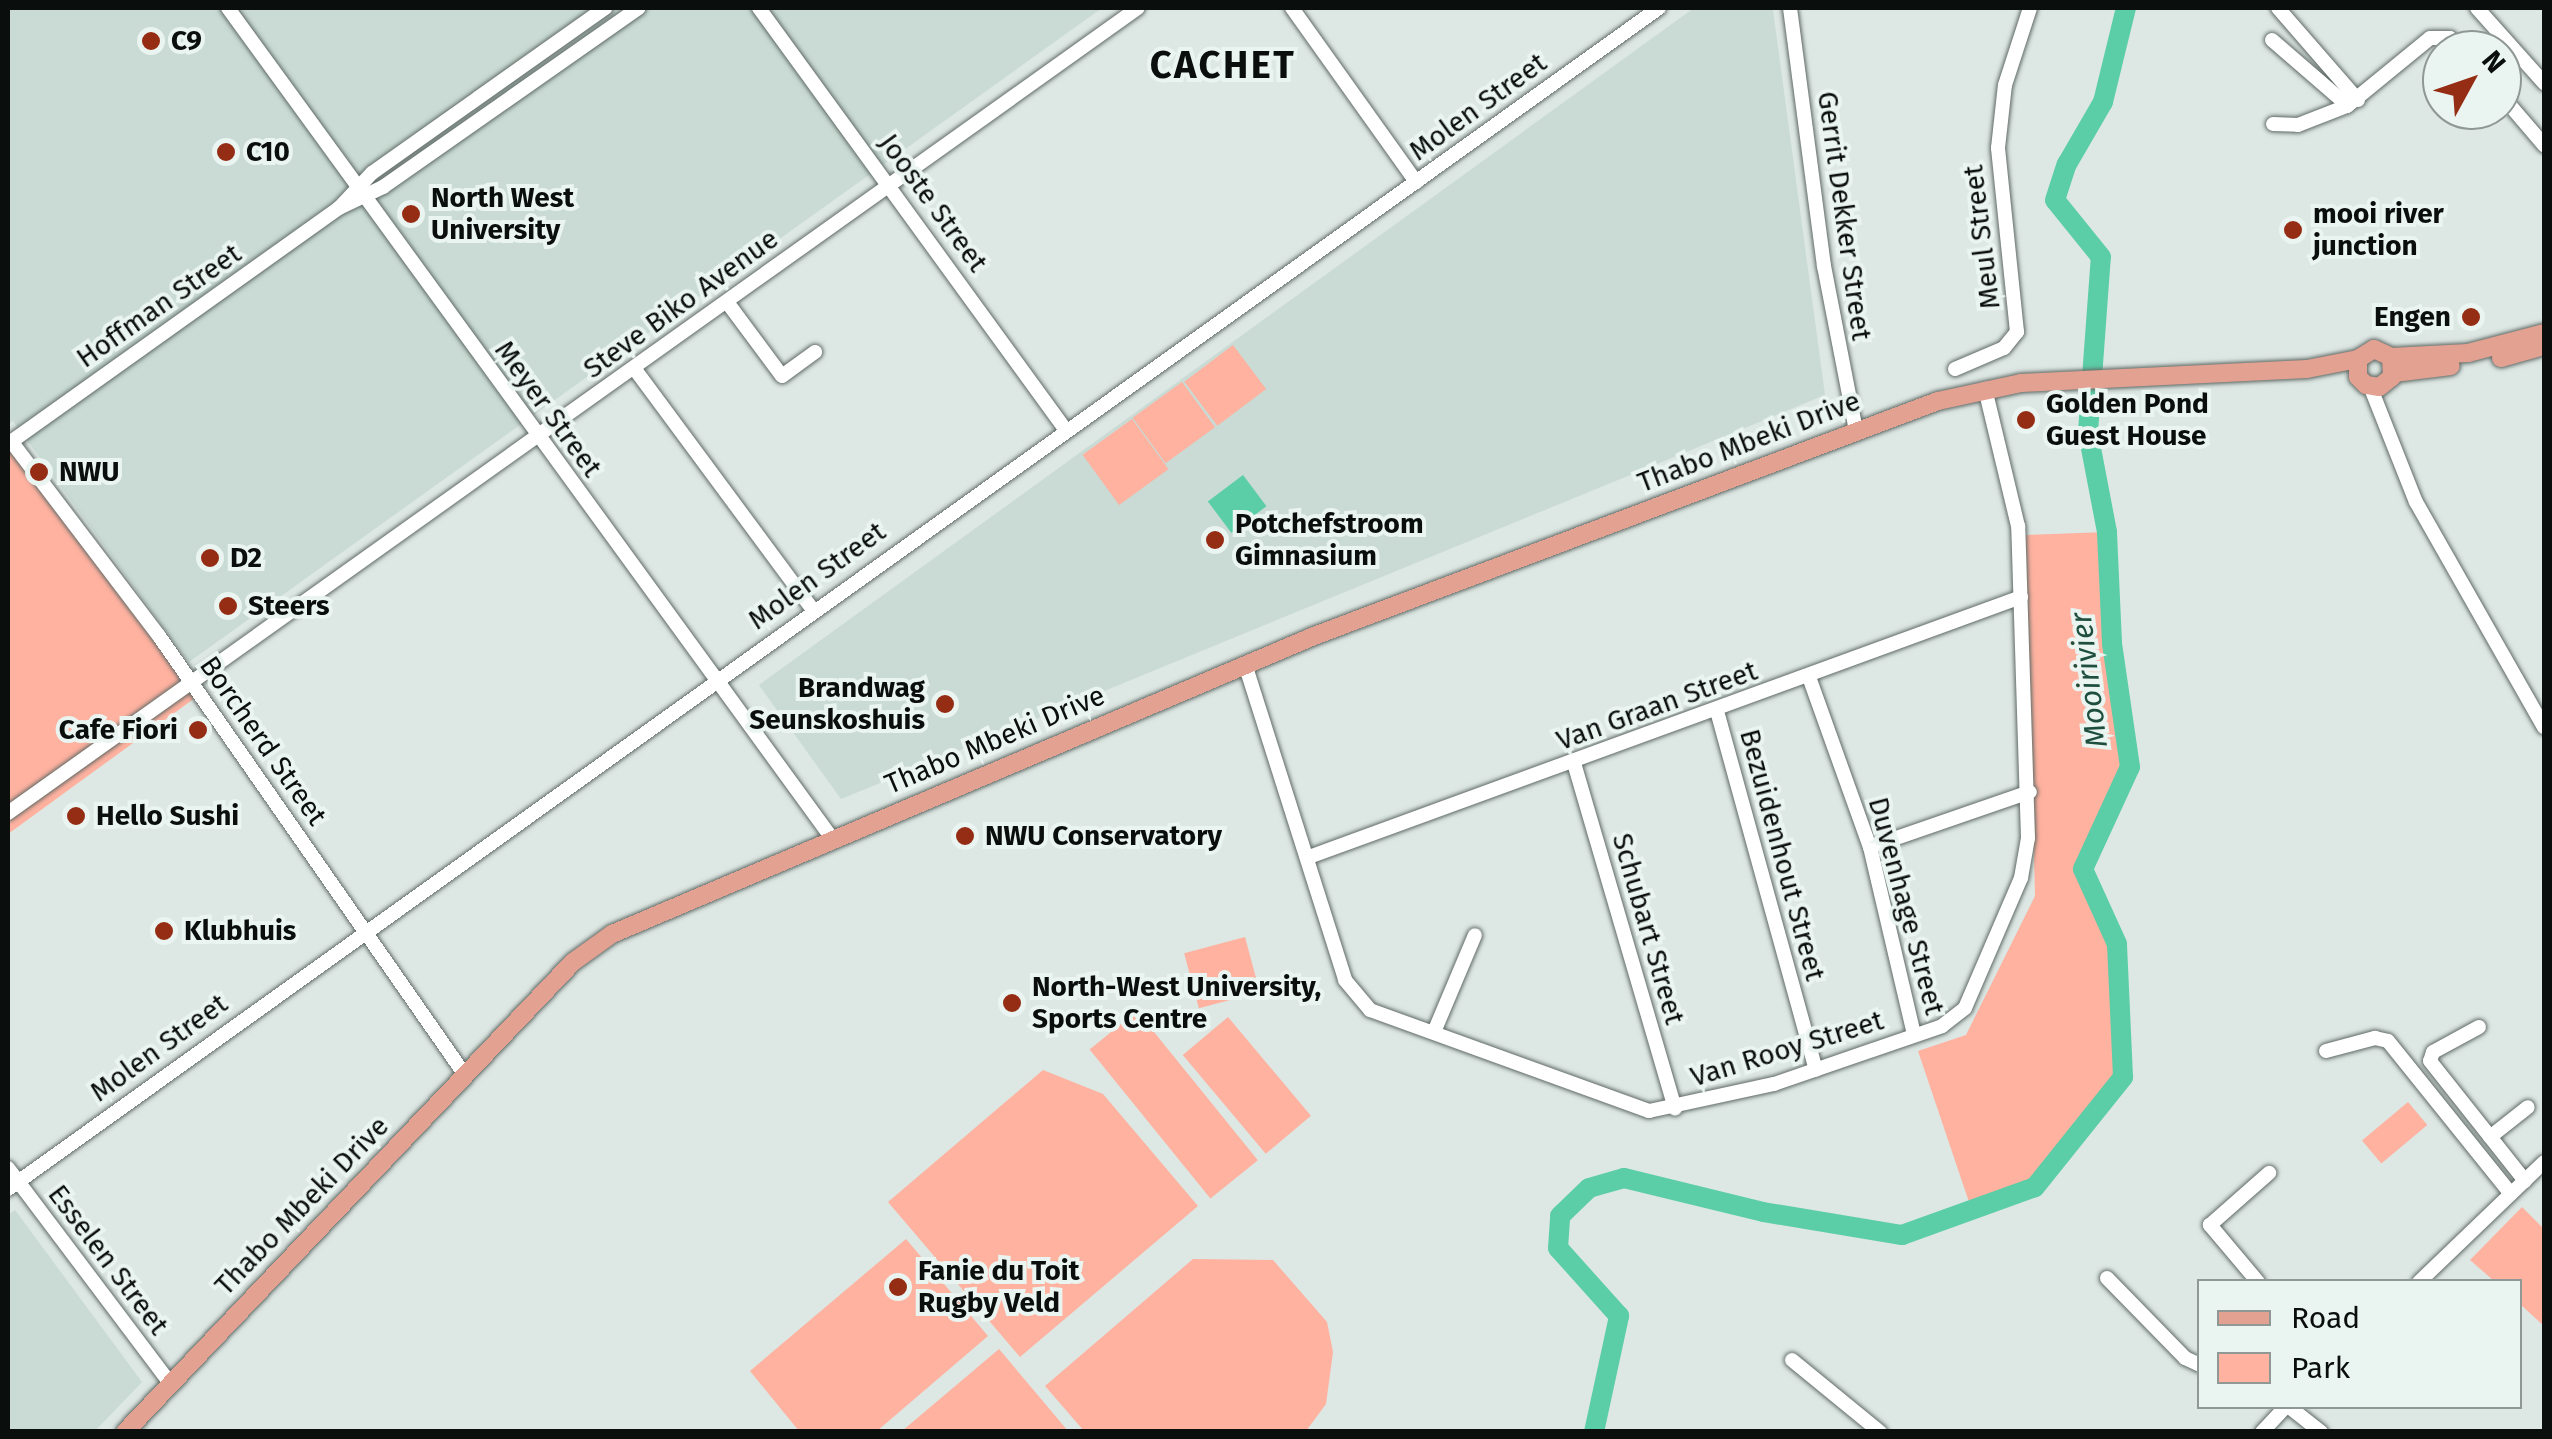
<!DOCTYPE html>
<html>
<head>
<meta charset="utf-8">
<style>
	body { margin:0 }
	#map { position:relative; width:2552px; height:1439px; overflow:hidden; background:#dde7e3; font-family:"Fira Sans",sans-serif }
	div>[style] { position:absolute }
	.built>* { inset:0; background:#c9dbd4 }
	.green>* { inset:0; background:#ffb2a0; transform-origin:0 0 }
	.water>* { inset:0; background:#5bcea8; transform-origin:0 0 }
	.river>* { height:20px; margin:-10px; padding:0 10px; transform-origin:10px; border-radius:10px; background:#5bcea8 }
	.roads { filter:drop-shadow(0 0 2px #606a66) drop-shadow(0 0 2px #606a66) }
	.minor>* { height:14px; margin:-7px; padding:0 7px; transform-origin:7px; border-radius:7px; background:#fff }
	.major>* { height:18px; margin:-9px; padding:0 9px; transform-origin:9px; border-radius:9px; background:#e3a192 }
	.dots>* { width:28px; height:28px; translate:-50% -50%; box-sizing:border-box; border:5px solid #eaf4f0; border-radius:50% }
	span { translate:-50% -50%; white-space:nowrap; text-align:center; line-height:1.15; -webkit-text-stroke:8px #eaf4f0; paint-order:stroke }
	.poi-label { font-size:28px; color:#0a0e0c; font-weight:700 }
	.left { translate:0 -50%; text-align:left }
	.right { translate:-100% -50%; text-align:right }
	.street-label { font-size:28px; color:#0a0e0c }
	.water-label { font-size:30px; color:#1d4e3e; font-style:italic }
	.district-label { font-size:38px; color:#0a0e0c; font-weight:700; letter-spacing:2.5px }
	.frame { position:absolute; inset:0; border:10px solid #0a0e0c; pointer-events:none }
	.legend { position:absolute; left:2197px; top:1279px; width:325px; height:130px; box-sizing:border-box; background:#eaf4f0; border:2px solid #909895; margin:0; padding:12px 18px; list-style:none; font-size:30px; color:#0a0e0c }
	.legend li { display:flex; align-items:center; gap:20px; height:50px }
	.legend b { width:50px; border:2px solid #909895 }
	.north { position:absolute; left:2422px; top:30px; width:100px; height:100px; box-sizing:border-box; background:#eaf4f0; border:2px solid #909895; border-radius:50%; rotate:50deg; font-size:28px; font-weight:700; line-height:40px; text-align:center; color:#0a0e0c }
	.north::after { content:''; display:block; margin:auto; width:35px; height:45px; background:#952c14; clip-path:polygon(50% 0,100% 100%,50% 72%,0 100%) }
</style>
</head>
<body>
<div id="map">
	<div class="built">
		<i style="clip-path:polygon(8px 8px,1102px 8px,189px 662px,13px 421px,8px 424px)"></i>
		<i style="clip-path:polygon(1694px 8px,1773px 10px,1825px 395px,841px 799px,759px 685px)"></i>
		<i style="clip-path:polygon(15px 1210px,142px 1382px,95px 1431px,8px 1431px,8px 1215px)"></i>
	</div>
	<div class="green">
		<i style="left:1233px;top:345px;width:55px;height:61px;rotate:53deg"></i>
		<i style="left:1182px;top:382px;width:56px;height:61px;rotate:54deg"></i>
		<i style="left:1132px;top:419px;width:62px;height:61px;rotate:54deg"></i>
		<i style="clip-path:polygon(17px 444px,199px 695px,8px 834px,8px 451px)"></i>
		<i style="clip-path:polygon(2107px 532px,2112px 643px,2130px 767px,2083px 869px,2117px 944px,2123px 1077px,2035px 1187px,1971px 1208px,1918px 1051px,1966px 1035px,2035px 896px,2026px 535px)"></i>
		<i style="left:1245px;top:937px;width:57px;height:63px;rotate:75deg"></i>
		<i style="left:1137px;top:1011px;width:192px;height:61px;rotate:51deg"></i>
		<i style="left:1228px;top:1017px;width:129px;height:59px;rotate:50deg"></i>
		<i style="clip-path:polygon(1043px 1070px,1103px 1094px,1198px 1206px,1020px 1357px,888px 1202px)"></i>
		<i style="left:2408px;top:1102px;width:30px;height:60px;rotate:50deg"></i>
		<i style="clip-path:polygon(2522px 1207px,2544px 1229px,2544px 1326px,2520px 1304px,2520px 1282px,2494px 1281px,2470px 1260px)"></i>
		<i style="clip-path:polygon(906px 1239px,988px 1336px,877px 1431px,799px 1431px,750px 1371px)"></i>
		<i style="clip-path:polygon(1193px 1259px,1273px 1260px,1327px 1322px,1333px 1352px,1326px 1404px,1306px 1431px,1084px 1431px,1045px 1386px)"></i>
		<i style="clip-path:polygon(999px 1349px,1068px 1431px,902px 1431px)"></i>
	</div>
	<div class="water">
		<i style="left:1243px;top:475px;width:39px;height:44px;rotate:53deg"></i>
	</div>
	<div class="river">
		<i style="left:1594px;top:1432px;width:119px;rotate:-77.8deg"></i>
		<i style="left:1619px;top:1316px;width:91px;rotate:-131.9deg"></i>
		<i style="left:1558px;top:1248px;width:32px;rotate:-86deg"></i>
		<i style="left:1560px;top:1216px;width:40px;rotate:-44deg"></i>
		<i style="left:1589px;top:1188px;width:36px;rotate:-16deg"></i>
		<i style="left:1624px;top:1178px;width:143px;rotate:13.7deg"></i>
		<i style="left:1763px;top:1212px;width:141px;rotate:9.4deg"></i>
		<i style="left:1902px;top:1235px;width:141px;rotate:-19.8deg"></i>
		<i style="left:2035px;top:1187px;width:141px;rotate:-51.3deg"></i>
		<i style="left:2123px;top:1077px;width:133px;rotate:-92.6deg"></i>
		<i style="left:2117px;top:944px;width:82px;rotate:-114.4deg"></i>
		<i style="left:2083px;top:869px;width:112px;rotate:-65.3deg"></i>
		<i style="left:2130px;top:767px;width:125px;rotate:-98.3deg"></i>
		<i style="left:2112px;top:643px;width:111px;rotate:-92.6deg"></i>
		<i style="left:2107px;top:532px;width:102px;rotate:-100.8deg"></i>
		<i style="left:2088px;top:432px;width:175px;rotate:-85.8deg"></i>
		<i style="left:2101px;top:257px;width:73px;rotate:-128.9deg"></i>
		<i style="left:2055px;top:200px;width:38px;rotate:-72deg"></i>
		<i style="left:2067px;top:164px;width:72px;rotate:-59.9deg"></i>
		<i style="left:2103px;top:102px;width:97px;rotate:-76.3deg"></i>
	</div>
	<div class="roads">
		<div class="minor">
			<i style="left:228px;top:8px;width:1025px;rotate:53.97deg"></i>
			<i style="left:759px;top:8px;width:520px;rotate:53.99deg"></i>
			<i style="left:1292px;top:8px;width:214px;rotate:54.5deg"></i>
			<i style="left:1790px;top:8px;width:260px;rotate:82.5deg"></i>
			<i style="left:1824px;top:266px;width:167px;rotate:79deg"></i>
			<i style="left:2278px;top:8px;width:122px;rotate:49deg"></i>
			<i style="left:2477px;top:8px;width:101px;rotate:48.2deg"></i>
			<i style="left:2272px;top:40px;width:99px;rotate:40.9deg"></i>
			<i style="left:2502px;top:96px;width:65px;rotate:49.4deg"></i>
			<i style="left:2273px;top:124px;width:25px;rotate:2deg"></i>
			<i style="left:2298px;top:125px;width:53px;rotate:-21.2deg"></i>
			<i style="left:2347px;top:106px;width:107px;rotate:-39.3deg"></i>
			<i style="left:2430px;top:38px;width:20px"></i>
			<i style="left:2450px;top:38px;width:17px;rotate:45deg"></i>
			<i style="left:339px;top:208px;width:48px;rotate:-46.7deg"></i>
			<i style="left:372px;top:173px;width:286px;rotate:-35.3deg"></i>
			<i style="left:727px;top:302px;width:92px;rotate:53.4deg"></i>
			<i style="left:782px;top:376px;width:41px;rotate:-36deg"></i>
			<i style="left:634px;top:368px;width:301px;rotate:53.5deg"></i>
			<i style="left:1955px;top:369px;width:53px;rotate:-23.2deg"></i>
			<i style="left:2004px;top:348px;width:21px;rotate:-51deg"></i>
			<i style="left:2017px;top:332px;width:185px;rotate:-95.9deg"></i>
			<i style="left:1998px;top:148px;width:63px;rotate:-83.7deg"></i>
			<i style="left:2005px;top:85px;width:81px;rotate:-72deg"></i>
			<i style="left:2370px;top:386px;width:125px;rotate:68.4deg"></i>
			<i style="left:2416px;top:502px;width:259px;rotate:60.4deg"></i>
			<i style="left:11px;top:441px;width:245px;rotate:52.8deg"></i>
			<i style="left:159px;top:636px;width:535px;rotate:55.12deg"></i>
			<i style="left:8px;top:444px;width:407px;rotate:-35.5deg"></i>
			<i style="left:339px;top:208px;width:49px;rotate:-25.5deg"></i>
			<i style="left:383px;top:187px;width:312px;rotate:-35deg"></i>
			<i style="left:1245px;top:664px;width:331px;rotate:72.4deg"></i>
			<i style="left:1345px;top:980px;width:39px;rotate:50deg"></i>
			<i style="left:1370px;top:1010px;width:297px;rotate:19.9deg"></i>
			<i style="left:1649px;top:1111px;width:128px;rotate:-12.2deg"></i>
			<i style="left:1774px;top:1084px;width:178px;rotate:-19deg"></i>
			<i style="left:1942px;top:1026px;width:29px;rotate:-38deg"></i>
			<i style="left:1965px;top:1008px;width:142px;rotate:-66.7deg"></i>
			<i style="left:2021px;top:878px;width:41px;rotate:-80.1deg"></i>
			<i style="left:2028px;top:838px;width:312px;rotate:-91.8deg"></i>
			<i style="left:2018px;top:526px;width:141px;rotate:-103.5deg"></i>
			<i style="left:1809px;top:677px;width:181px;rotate:70.3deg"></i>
			<i style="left:1870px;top:847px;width:193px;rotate:76.8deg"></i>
			<i style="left:1717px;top:711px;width:372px;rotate:74.6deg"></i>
			<i style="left:1574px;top:763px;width:360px;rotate:73.7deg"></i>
			<i style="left:8px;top:813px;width:1387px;rotate:-35.47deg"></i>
			<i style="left:1870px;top:847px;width:169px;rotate:-19deg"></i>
			<i style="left:1309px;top:857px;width:758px;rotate:-20.06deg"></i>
			<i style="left:2479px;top:1027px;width:52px;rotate:151.5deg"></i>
			<i style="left:2433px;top:1052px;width:9px;rotate:108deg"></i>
			<i style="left:2430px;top:1061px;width:153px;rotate:51.6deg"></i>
			<i style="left:1434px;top:1032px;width:105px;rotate:-67.1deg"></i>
			<i style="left:2326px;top:1051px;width:51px;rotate:-14.9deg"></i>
			<i style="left:2375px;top:1038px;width:13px;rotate:13deg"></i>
			<i style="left:2388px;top:1041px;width:196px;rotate:51.2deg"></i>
			<i style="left:2490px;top:1137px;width:48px;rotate:-38.3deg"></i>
			<i style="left:8px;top:1168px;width:269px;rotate:53deg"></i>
			<i style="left:8px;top:1189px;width:2030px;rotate:-35.58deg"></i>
			<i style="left:2107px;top:1278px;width:112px;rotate:45.7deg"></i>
			<i style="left:2185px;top:1358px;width:17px;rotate:25deg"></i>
			<i style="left:2258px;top:1282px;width:75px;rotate:-130.1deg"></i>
			<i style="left:2210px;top:1225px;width:79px;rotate:-41.4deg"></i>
			<i style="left:2419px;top:1282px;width:173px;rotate:-43.8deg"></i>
			<i style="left:1792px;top:1360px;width:114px;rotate:39.3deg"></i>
			<i style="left:2288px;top:1406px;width:42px;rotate:38.2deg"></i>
			<i style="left:2262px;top:1432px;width:35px;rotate:-47deg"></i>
		</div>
		<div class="major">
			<i style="left:2391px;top:357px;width:77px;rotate:-3deg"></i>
			<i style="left:2468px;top:353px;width:79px;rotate:-14.7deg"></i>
			<i style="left:2501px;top:358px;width:45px;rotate:-15.6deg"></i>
			<i style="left:2394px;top:373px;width:57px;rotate:-7deg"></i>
			<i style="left:125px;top:1432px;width:649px;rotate:-46.37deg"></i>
			<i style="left:573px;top:962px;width:48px;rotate:-35.7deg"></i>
			<i style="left:612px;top:934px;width:763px;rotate:-23deg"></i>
			<i style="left:1314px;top:636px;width:667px;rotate:-20.64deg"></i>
			<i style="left:1938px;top:401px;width:85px;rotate:-12.2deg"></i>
			<i style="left:2021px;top:383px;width:286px;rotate:-2.8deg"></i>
			<i style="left:2307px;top:369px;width:52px;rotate:-11.1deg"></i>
			<i style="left:2358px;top:359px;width:19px;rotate:-32deg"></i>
			<i style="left:2374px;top:349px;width:19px;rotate:25deg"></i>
			<i style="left:2391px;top:357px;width:20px;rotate:87deg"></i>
			<i style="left:2392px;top:377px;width:16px;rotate:142deg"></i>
			<i style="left:2379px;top:387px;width:13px;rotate:-171deg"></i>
			<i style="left:2366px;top:385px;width:11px;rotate:-135deg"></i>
			<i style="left:2358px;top:377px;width:18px;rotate:-90deg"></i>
		</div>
	</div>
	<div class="dots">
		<i style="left:151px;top:41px;background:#952c14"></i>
		<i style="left:226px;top:152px;background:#952c14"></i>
		<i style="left:411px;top:214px;background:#952c14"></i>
		<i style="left:2293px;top:230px;background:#952c14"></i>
		<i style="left:2471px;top:317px;background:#952c14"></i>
		<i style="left:2026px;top:420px;background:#952c14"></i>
		<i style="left:39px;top:472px;background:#952c14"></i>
		<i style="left:1215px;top:540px;background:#952c14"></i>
		<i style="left:210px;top:558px;background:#952c14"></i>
		<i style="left:228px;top:606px;background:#952c14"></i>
		<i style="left:945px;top:704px;background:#952c14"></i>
		<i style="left:198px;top:730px;background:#952c14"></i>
		<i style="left:76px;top:816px;background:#952c14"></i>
		<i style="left:965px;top:836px;background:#952c14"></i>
		<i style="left:164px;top:931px;background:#952c14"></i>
		<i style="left:1012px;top:1003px;background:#952c14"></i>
		<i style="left:898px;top:1287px;background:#952c14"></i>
	</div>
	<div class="poi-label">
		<span class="left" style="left:171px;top:41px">C9</span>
		<span class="left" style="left:246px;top:152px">C10</span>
		<span class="left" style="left:431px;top:214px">North West<br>University</span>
		<span class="left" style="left:2313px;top:230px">mooi river<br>junction</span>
		<span class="right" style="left:2451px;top:317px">Engen</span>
		<span class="left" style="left:2046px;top:420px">Golden Pond<br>Guest House</span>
		<span class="left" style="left:59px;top:472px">NWU</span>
		<span class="left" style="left:1235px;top:540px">Potchefstroom<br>Gimnasium</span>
		<span class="left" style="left:230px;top:558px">D2</span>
		<span class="left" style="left:248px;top:606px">Steers</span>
		<span class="right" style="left:925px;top:704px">Brandwag<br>Seunskoshuis</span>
		<span class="right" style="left:178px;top:730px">Cafe Fiori</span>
		<span class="left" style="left:96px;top:816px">Hello Sushi</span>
		<span class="left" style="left:985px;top:836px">NWU Conservatory</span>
		<span class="left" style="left:184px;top:931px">Klubhuis</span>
		<span class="left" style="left:1032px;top:1003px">North-West University,<br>Sports Centre</span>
		<span class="left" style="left:918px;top:1287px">Fanie du Toit<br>Rugby Veld</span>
	</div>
	<div class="street-label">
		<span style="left:1478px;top:107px;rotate:-36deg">Molen Street</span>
		<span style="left:933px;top:203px;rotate:54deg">Jooste Street</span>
		<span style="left:1844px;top:216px;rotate:82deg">Gerrit Dekker Street</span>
		<span style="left:1982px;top:237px;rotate:-97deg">Meul Street</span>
		<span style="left:681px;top:304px;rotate:-36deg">Steve Biko Avenue</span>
		<span style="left:159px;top:306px;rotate:-35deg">Hoffman Street</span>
		<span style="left:548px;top:409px;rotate:54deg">Meyer Street</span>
		<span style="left:1749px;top:442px;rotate:-21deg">Thabo Mbeki Drive</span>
		<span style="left:817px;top:576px;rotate:-36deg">Molen Street</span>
		<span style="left:1657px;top:706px;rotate:-20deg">Van Graan Street</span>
		<span style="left:995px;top:740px;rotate:-23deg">Thabo Mbeki Drive</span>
		<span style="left:263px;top:741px;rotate:55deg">Borcherd Street</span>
		<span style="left:1782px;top:855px;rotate:75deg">Bezuidenhout Street</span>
		<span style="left:1906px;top:906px;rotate:75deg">Duvenhage Street</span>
		<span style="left:1648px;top:929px;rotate:74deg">Schubart Street</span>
		<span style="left:159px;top:1048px;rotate:-36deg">Molen Street</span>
		<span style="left:1787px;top:1049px;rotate:-17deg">Van Rooy Street</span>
		<span style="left:302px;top:1206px;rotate:-46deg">Thabo Mbeki Drive</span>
		<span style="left:108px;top:1260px;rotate:53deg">Esselen Street</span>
	</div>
	<div class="water-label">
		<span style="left:2089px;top:680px;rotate:-97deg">Mooirivier</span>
	</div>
	<div class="district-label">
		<span style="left:1223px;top:66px">CACHET</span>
	</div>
	<div class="frame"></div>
	<ul class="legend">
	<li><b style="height:12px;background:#e3a192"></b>Road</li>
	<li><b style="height:28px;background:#ffb2a0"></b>Park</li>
	</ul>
	<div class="north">N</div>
</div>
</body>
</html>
